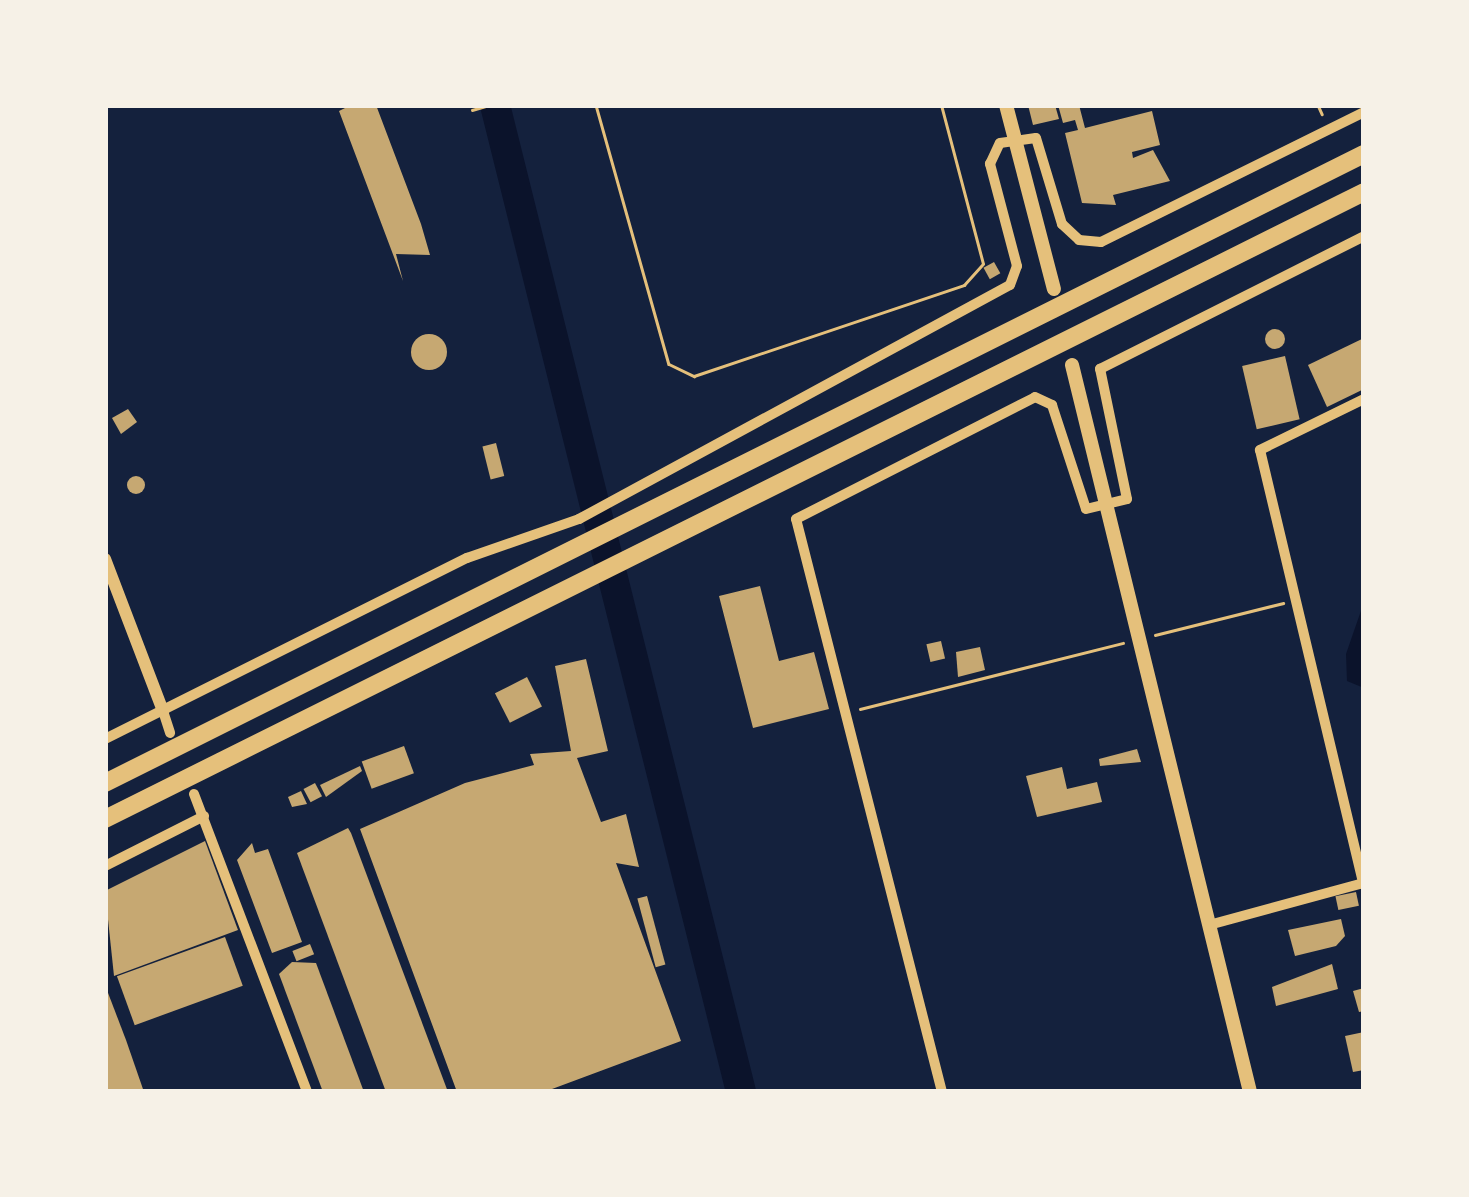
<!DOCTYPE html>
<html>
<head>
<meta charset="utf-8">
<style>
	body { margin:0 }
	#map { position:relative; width:1469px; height:1197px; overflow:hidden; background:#14213d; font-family:"Source Sans 3",sans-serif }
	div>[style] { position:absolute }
	.water>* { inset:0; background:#0b132b }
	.river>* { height:30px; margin:-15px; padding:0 15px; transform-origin:15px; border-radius:15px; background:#0b132b }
	.building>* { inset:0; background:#c6a872; transform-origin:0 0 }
	.round { border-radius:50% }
	.path>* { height:2.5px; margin:-1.25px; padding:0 1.25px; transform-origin:1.25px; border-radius:1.25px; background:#e5c07b }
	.minor>* { height:10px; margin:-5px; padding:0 5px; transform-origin:5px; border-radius:5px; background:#e5c07b }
	.tertiary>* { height:12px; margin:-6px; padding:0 6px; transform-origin:6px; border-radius:6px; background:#e5c07b }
	.secondary>* { height:14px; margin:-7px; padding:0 7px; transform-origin:7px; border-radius:7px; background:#e5c07b }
	.motorway>* { height:18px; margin:-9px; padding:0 9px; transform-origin:9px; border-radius:9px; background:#e5c07b }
	span { translate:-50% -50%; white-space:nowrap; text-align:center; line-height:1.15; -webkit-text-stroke:10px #f6f1e7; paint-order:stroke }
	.frame { position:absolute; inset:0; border:108px solid #f6f1e7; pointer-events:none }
</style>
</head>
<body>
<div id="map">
	<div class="water">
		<i style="clip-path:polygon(1364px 602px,1364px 688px,1347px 681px,1346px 654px)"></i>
	</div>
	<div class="river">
		<i style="left:495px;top:105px;width:1017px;rotate:76deg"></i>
	</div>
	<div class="building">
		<i style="clip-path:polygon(351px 105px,376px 105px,421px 224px,430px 255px,396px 254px,403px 281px,339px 111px)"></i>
		<i style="clip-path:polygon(1028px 105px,1055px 105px,1059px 119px,1033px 125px)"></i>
		<i style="clip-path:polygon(1058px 105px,1079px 105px,1085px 128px,1152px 111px,1160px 145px,1132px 152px,1133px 158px,1153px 150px,1170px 181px,1113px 195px,1116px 205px,1082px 203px,1065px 133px,1078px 130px,1075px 120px,1063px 123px)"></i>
		<i style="left:994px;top:262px;width:13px;height:12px;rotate:61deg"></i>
		<i class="round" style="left:1265px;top:329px;width:20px;height:20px"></i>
		<i class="round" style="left:411px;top:334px;width:36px;height:36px"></i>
		<i style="clip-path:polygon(1364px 338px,1364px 389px,1327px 407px,1308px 365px)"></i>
		<i style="left:1285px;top:356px;width:65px;height:44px;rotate:77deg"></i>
		<i style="clip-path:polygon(128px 409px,137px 422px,121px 434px,112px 418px)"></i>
		<i style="left:496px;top:443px;width:34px;height:14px;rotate:76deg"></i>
		<i class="round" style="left:127px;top:476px;width:18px;height:18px"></i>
		<i style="clip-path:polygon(760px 586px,779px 661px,814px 652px,829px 709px,753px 728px,719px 596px)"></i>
		<i style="left:941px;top:641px;width:18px;height:15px;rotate:77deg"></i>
		<i style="clip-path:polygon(980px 647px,985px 670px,958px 677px,956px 652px)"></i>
		<i style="clip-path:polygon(586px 659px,608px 751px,577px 758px,601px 822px,626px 814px,639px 867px,616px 863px,681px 1041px,544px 1092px,457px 1092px,360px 829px,465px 783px,534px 765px,530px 754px,571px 751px,555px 666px)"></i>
		<i style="left:527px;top:677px;width:33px;height:36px;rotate:63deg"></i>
		<i style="left:404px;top:746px;width:29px;height:45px;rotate:70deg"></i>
		<i style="clip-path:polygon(1137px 749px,1141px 762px,1100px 766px,1099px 759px)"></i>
		<i style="clip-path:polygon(360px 766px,362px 771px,326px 797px,320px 785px)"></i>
		<i style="clip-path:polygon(1062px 767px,1067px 789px,1097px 782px,1102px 802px,1037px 817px,1026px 776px)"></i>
		<i style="left:315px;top:783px;width:15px;height:13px;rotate:62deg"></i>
		<i style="clip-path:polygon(301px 791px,307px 804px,292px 807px,288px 797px)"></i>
		<i style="clip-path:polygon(348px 828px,351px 833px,448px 1092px,386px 1092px,297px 853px)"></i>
		<i style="clip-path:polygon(205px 841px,238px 930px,114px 976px,105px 891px)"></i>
		<i style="clip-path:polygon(252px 843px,255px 853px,268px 849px,302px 942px,272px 953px,237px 860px)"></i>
		<i style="left:1356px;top:892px;width:14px;height:21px;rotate:78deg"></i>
		<i style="left:647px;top:896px;width:71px;height:10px;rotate:75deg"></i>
		<i style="clip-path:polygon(1341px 919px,1345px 936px,1336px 946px,1295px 956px,1288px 930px)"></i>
		<i style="left:225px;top:937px;width:52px;height:115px;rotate:70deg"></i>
		<i style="left:310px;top:944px;width:11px;height:19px;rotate:68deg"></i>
		<i style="clip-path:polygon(292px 962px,316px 963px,364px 1092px,323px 1092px,279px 974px)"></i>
		<i style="clip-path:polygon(1332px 964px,1338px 989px,1276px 1006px,1272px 987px)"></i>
		<i style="clip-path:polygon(105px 985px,126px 1040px,144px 1092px,105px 1092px)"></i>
		<i style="clip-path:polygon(1364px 988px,1364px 1011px,1359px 1012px,1353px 991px)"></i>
		<i style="clip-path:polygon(1364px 1032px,1364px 1070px,1353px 1072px,1345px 1036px)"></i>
	</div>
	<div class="path">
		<i style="left:596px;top:105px;width:269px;rotate:74.3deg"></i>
		<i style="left:669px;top:364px;width:28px;rotate:26deg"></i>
		<i style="left:694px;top:376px;width:285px;rotate:-18.6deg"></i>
		<i style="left:964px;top:285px;width:28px;rotate:-48deg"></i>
		<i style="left:983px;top:264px;width:164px;rotate:-104.8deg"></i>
		<i style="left:1318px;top:105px;width:10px;rotate:66deg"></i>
		<i style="left:472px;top:110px;width:19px;rotate:-16deg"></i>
		<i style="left:1155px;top:635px;width:132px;rotate:-14deg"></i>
		<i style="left:860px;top:709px;width:271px;rotate:-14.1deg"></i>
	</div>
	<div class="minor">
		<i style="left:1364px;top:399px;width:116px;rotate:153.9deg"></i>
		<i style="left:1260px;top:450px;width:447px;rotate:76.6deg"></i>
		<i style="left:163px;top:711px;width:23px;rotate:72deg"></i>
		<i style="left:105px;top:739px;width:405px;rotate:-26.6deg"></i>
		<i style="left:467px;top:558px;width:119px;rotate:-19.2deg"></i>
		<i style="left:579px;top:519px;width:490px;rotate:-28.5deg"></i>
		<i style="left:1010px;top:285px;width:20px;rotate:-70deg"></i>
		<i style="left:1017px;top:266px;width:106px;rotate:-104.8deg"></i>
		<i style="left:990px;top:164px;width:23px;rotate:-65deg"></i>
		<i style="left:1000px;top:143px;width:36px;rotate:-8deg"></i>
		<i style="left:1036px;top:138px;width:90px;rotate:73.2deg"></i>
		<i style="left:1062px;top:224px;width:23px;rotate:43deg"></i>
		<i style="left:1079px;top:240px;width:22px;rotate:5deg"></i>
		<i style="left:1101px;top:242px;width:293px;rotate:-26.3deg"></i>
		<i style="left:194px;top:794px;width:319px;rotate:69.2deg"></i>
		<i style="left:105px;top:866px;width:111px;rotate:-26.8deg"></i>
		<i style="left:1209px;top:925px;width:161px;rotate:-15.2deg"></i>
		<i style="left:942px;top:1092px;width:591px;rotate:-104.29deg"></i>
		<i style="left:796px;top:519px;width:268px;rotate:-27deg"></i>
		<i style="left:1035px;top:397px;width:19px;rotate:25deg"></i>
		<i style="left:1052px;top:405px;width:109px;rotate:71.9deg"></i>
		<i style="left:1086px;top:509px;width:42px;rotate:-13.7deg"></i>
		<i style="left:1127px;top:499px;width:133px;rotate:-101.7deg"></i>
		<i style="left:1100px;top:369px;width:296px;rotate:-26.7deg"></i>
	</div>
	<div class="tertiary">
		<i style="left:105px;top:559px;width:163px;rotate:69.1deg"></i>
	</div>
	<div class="secondary">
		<i style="left:1006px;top:105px;width:190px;rotate:75.4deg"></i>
		<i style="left:1072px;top:365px;width:748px;rotate:76.24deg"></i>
	</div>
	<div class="motorway">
		<i style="left:105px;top:783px;width:1407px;rotate:-26.55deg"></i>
		<i style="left:105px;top:819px;width:1406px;rotate:-26.47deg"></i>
	</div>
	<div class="frame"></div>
</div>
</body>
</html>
